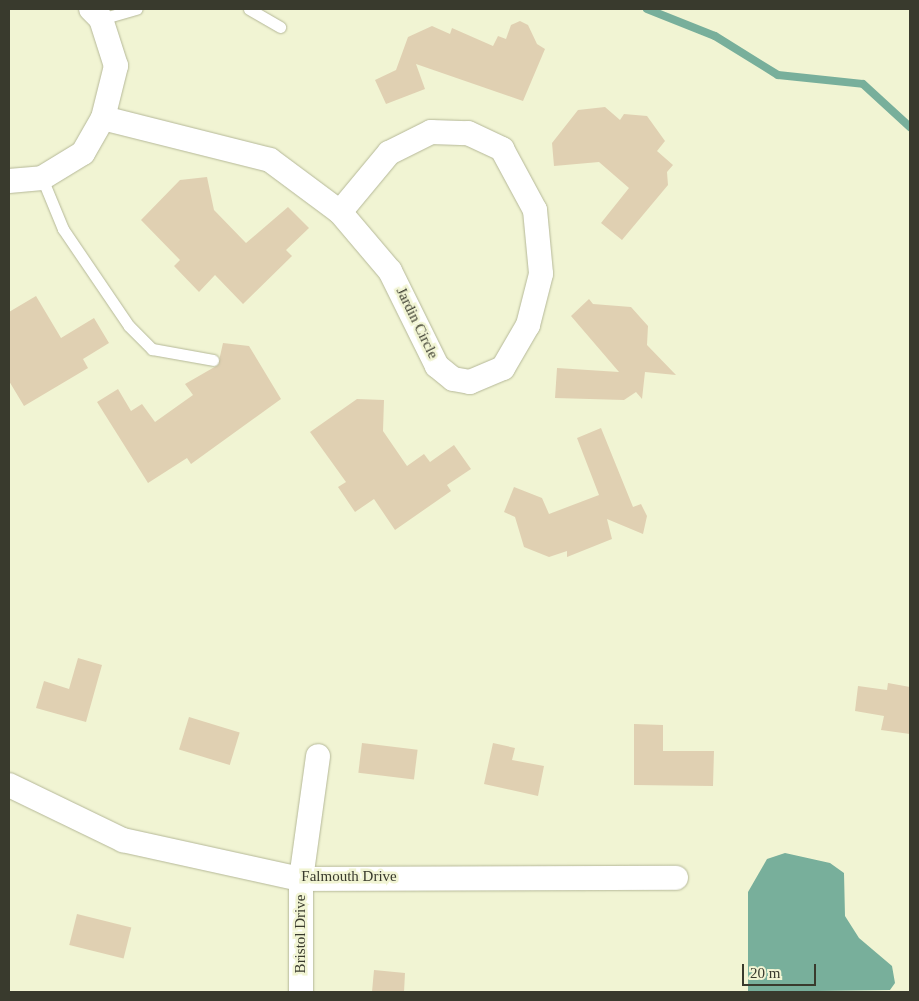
<!DOCTYPE html>
<html>
<head>
<meta charset="utf-8">
<style>
	body { margin:0 }
	#map { position:relative; width:919px; height:1001px; overflow:hidden; background:#f1f4d3; font-family:"Times New Roman",serif }
	div>[style] { position:absolute }
	.water>* { inset:0; background:#78af9b }
	.stream>* { height:8px; margin:-4px; padding:0 4px; transform-origin:4px; border-radius:4px; background:#78af9b }
	.building>* { inset:0; background:#e0d0b2; transform-origin:0 0 }
	.roads { filter:drop-shadow(0 0 1px #b5b898) drop-shadow(0 0 1px #b5b898) }
	.service>* { height:11px; margin:-5.5px; padding:0 5.5px; transform-origin:5.5px; border-radius:5.5px; background:#fff }
	.minor>* { height:24px; margin:-12px; padding:0 12px; transform-origin:12px; border-radius:12px; background:#fff }
	span { translate:-50% -50%; white-space:nowrap; text-align:center; line-height:1.15; -webkit-text-stroke:5px #f1f4d3; paint-order:stroke }
	.street-label { font-size:15px; color:#393a2d }
	.frame { position:absolute; inset:0; border:10px solid #393a2d; pointer-events:none }
	.scale { position:absolute; left:742px; top:964px; width:74px; height:22px; box-sizing:border-box; border:2px solid #393a2d; border-top:0; padding-left:6px; font-size:15px; line-height:18px; white-space:nowrap; color:#393a2d; -webkit-text-stroke:4px #f1f4d3; paint-order:stroke }
</style>
</head>
<body>
<div id="map">
	<div class="water">
		<i style="clip-path:polygon(785px 853px,830px 863px,844px 873px,845px 916px,859px 938px,892px 966px,895px 983px,890px 990px,748px 992px,748px 892px,767px 859px)"></i>
	</div>
	<div class="stream">
		<i style="left:647px;top:9px;width:73px;rotate:21.7deg"></i>
		<i style="left:715px;top:36px;width:74px;rotate:31.8deg"></i>
		<i style="left:778px;top:75px;width:85px;rotate:6deg"></i>
		<i style="left:863px;top:84px;width:64px;rotate:42.5deg"></i>
	</div>
	<div class="building">
		<i style="clip-path:polygon(520px 21px,528px 25px,537px 44px,545px 49px,523px 101px,416px 64px,425px 89px,386px 104px,375px 80px,396px 70px,408px 37px,432px 26px,450px 34px,452px 28px,493px 46px,498px 36px,506px 39px,511px 25px)"></i>
		<i style="clip-path:polygon(605px 107px,620px 120px,624px 114px,647px 116px,665px 141px,657px 151px,673px 165px,667px 172px,668px 185px,622px 240px,601px 223px,629px 188px,599px 162px,554px 166px,552px 143px,578px 110px)"></i>
		<i style="clip-path:polygon(207px 177px,214px 210px,246px 243px,288px 207px,309px 228px,286px 250px,292px 256px,243px 304px,215px 275px,199px 292px,174px 266px,180px 260px,141px 220px,180px 180px)"></i>
		<i style="clip-path:polygon(36px 296px,61px 338px,94px 318px,109px 343px,83px 359px,88px 368px,24px 406px,9px 381px,9px 312px)"></i>
		<i style="clip-path:polygon(589px 299px,593px 304px,631px 307px,648px 326px,647px 345px,676px 375px,645px 372px,642px 399px,636px 392px,624px 400px,555px 398px,557px 368px,619px 372px,571px 316px)"></i>
		<i style="clip-path:polygon(223px 343px,249px 346px,281px 399px,191px 464px,187px 458px,148px 483px,97px 402px,118px 389px,131px 411px,142px 404px,155px 422px,193px 395px,185px 384px,218px 365px)"></i>
		<i style="clip-path:polygon(357px 399px,384px 400px,383px 431px,407px 466px,424px 454px,430px 462px,454px 445px,471px 469px,447px 485px,451px 491px,395px 530px,374px 499px,355px 512px,338px 487px,346px 482px,310px 432px)"></i>
		<i style="clip-path:polygon(601px 428px,633px 507px,641px 504px,647px 516px,643px 534px,607px 519px,612px 539px,567px 557px,567px 551px,549px 557px,524px 547px,515px 517px,504px 512px,514px 487px,542px 498px,549px 514px,599px 495px,577px 438px)"></i>
		<i style="clip-path:polygon(78px 658px,102px 665px,86px 722px,36px 708px,44px 681px,69px 689px)"></i>
		<i style="clip-path:polygon(888px 683px,910px 687px,910px 734px,881px 730px,884px 716px,855px 711px,858px 686px,887px 690px)"></i>
		<i style="left:189px;top:717px;width:53px;height:34px;rotate:17deg"></i>
		<i style="clip-path:polygon(634px 724px,663px 725px,663px 751px,714px 751px,713px 786px,634px 785px)"></i>
		<i style="left:362px;top:743px;width:56px;height:30px;rotate:7deg"></i>
		<i style="clip-path:polygon(493px 743px,515px 748px,512px 760px,544px 766px,538px 796px,484px 784px)"></i>
		<i style="left:77px;top:914px;width:56px;height:32px;rotate:14deg"></i>
		<i style="clip-path:polygon(374px 970px,405px 973px,404px 992px,372px 992px)"></i>
	</div>
	<div class="roads">
		<div class="service">
			<i style="left:249px;top:9px;width:36px;rotate:30deg"></i>
			<i style="left:101px;top:19px;width:37px;rotate:-16deg"></i>
			<i style="left:42px;top:178px;width:55px;rotate:67.6deg"></i>
			<i style="left:63px;top:229px;width:117px;rotate:55.8deg"></i>
			<i style="left:129px;top:326px;width:33px;rotate:45deg"></i>
			<i style="left:152px;top:349px;width:62px;rotate:10.2deg"></i>
		</div>
		<div class="minor">
			<i style="left:103px;top:118px;width:172px;rotate:14.1deg"></i>
			<i style="left:270px;top:160px;width:87px;rotate:36.6deg"></i>
			<i style="left:431px;top:132px;width:37px;rotate:2deg"></i>
			<i style="left:468px;top:133px;width:38px;rotate:25deg"></i>
			<i style="left:502px;top:149px;width:69px;rotate:61.6deg"></i>
			<i style="left:535px;top:210px;width:64px;rotate:84.6deg"></i>
			<i style="left:541px;top:274px;width:53px;rotate:104.3deg"></i>
			<i style="left:528px;top:325px;width:50px;rotate:120.2deg"></i>
			<i style="left:503px;top:368px;width:36px;rotate:157deg"></i>
			<i style="left:470px;top:382px;width:17px;rotate:-170deg"></i>
			<i style="left:453px;top:379px;width:21px;rotate:-141deg"></i>
			<i style="left:437px;top:366px;width:106px;rotate:-116.3deg"></i>
			<i style="left:390px;top:271px;width:77px;rotate:-130.3deg"></i>
			<i style="left:340px;top:212px;width:77px;rotate:-50.3deg"></i>
			<i style="left:389px;top:153px;width:47px;rotate:-26.6deg"></i>
			<i style="left:9px;top:181px;width:33px;rotate:-5deg"></i>
			<i style="left:42px;top:178px;width:48px;rotate:-31.4deg"></i>
			<i style="left:83px;top:153px;width:40px;rotate:-60.3deg"></i>
			<i style="left:103px;top:118px;width:54px;rotate:-76deg"></i>
			<i style="left:116px;top:66px;width:49px;rotate:-107.7deg"></i>
			<i style="left:101px;top:19px;width:14px;rotate:-135deg"></i>
			<i style="left:9px;top:785px;width:127px;rotate:25.8deg"></i>
			<i style="left:123px;top:840px;width:182px;rotate:12.4deg"></i>
			<i style="left:301px;top:879px;width:375px;rotate:-0.2deg"></i>
			<i style="left:301px;top:992px;width:113px;rotate:-90deg"></i>
			<i style="left:301px;top:879px;width:124px;rotate:-82.1deg"></i>
		</div>
	</div>
	<div class="street-label">
		<span style="left:417px;top:323px;rotate:64deg">Jardin Circle</span>
		<span style="left:349px;top:877px">Falmouth Drive</span>
		<span style="left:301px;top:934px;rotate:-90deg">Bristol Drive</span>
	</div>
	<div class="frame"></div>
	<div class="scale">20 m</div>
</div>
</body>
</html>
